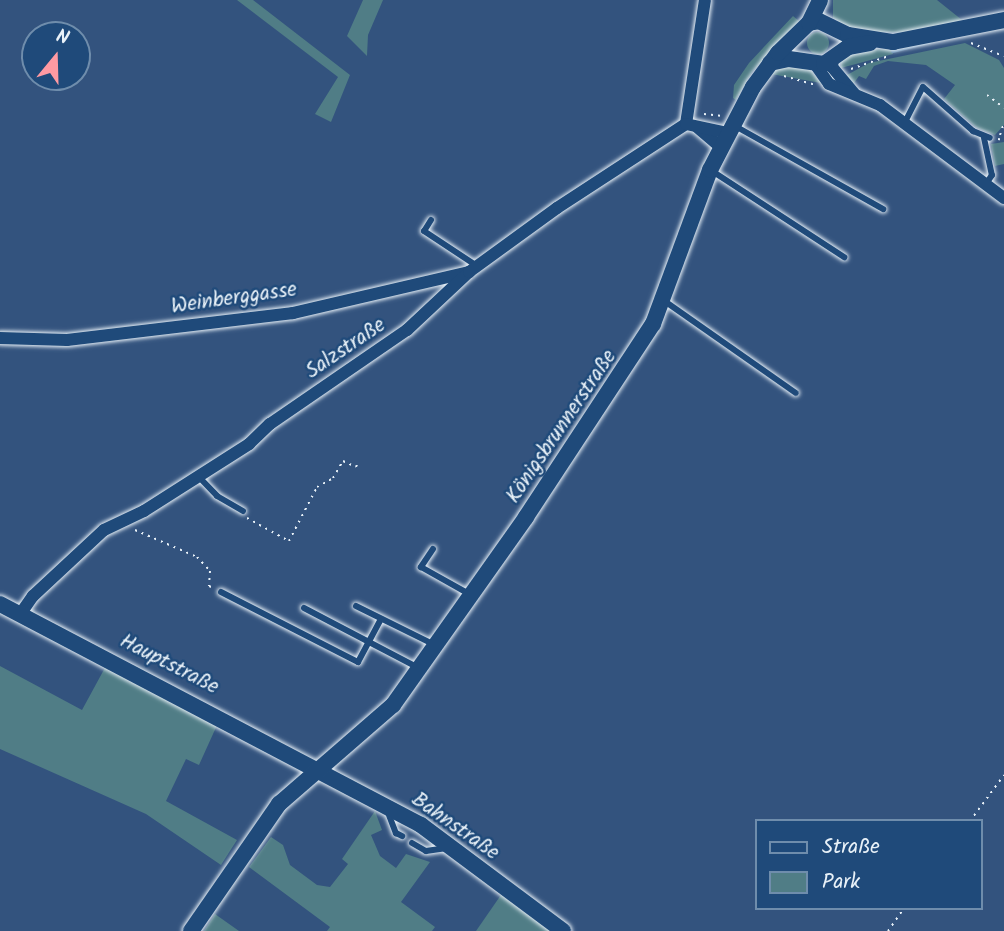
<!DOCTYPE html>
<html>
<head>
<meta charset="utf-8">
<style>
	body { margin:0 }
	#map { position:relative; width:1004px; height:931px; overflow:hidden; background:#33537e; font-family:Kalam,sans-serif }
	div>[style] { position:absolute }
	.green>* { inset:0; background:#507d86 }
	.round { border-radius:50% }
	.stream>* { height:3.5px; margin:-1.75px; padding:0 1.75px; transform-origin:1.75px; border-radius:1.75px; background:#4a78a6 }
	.path>* { height:2px; margin-top:-1px; transform-origin:0; background:repeating-linear-gradient(90deg,#e8f1f8 0 2px,transparent 0 7px) }
	.roads { filter:drop-shadow(0 0 2px #e8f1f8) drop-shadow(0 0 2px #e8f1f8) }
	.lane>* { height:6px; margin:-3px; padding:0 3px; transform-origin:3px; border-radius:3px; background:#1f4a7a }
	.street>* { height:12px; margin:-6px; padding:0 6px; transform-origin:6px; border-radius:6px; background:#1f4a7a }
	.secondary>* { height:16px; margin:-8px; padding:0 8px; transform-origin:8px; border-radius:8px; background:#1f4a7a }
	span { translate:-50% -50%; white-space:nowrap; text-align:center; line-height:1.15; -webkit-text-stroke:5px #1f4a7a; paint-order:stroke }
	.street-label { font-size:21px; color:#e8f1f8 }
	.legend { position:absolute; left:755px; top:819px; width:228px; height:91px; box-sizing:border-box; background:#1f4a7a; border:2px solid #6f8dac; margin:0; padding:9px 12px; list-style:none; font-size:21px; color:#e8f1f8 }
	.legend li { display:flex; align-items:center; gap:14px; height:35px }
	.legend b { width:35px; border:2px solid #6f8dac }
	.north { position:absolute; left:21px; top:21px; width:70px; height:70px; box-sizing:border-box; background:#1f4a7a; border:2px solid #6f8dac; border-radius:50%; rotate:19deg; font-size:19px; font-weight:700; line-height:28px; text-align:center; color:#e8f1f8 }
	.north::after { content:''; display:block; margin:auto; width:24px; height:32px; background:#ff9aa2; clip-path:polygon(50% 0,100% 100%,50% 72%,0 100%) }
</style>
</head>
<body>
<div id="map">
	<div class="green">
		<i style="clip-path:polygon(237px 0,253px 0,350px 75px,331px 122px,315px 114px,338px 77px)"></i>
		<i style="clip-path:polygon(363px 0,383px 0,368px 35px,367px 56px,347px 36px)"></i>
		<i style="clip-path:polygon(833px 0,937px 0,962px 20px,912px 33px,852px 31px,833px 18px)"></i>
		<i style="clip-path:polygon(793px 16px,800px 22px,752px 72px,736px 100px,733px 98px,734px 85px,749px 63px)"></i>
		<i class="round" style="left:807px;top:32px;width:22px;height:22px"></i>
		<i style="clip-path:polygon(965px 43px,999px 60px,1004px 68px,1004px 125px,995px 135px,977px 128px,944px 99px,955px 85px,926px 65px,888px 61px,874px 66px,866px 79px,859px 76px,854px 83px,845px 76px,869px 63px)"></i>
		<i style="clip-path:polygon(891px 49px,893px 54px,841px 68px,841px 61px,856px 50px)"></i>
		<i style="clip-path:polygon(784px 65px,808px 67px,821px 83px,771px 74px)"></i>
		<i style="clip-path:polygon(1004px 142px,1004px 164px,995px 166px,991px 144px)"></i>
		<i style="clip-path:polygon(107px 664px,218px 723px,199px 765px,186px 759px,166px 801px,237px 840px,221px 865px,146px 814px,0 749px,0 666px,82px 710px)"></i>
		<i style="clip-path:polygon(375px 811px,382px 830px,371px 835px,380px 856px,396px 868px,406px 854px,430px 862px,401px 902px,435px 927px,432px 931px,327px 931px,330px 927px,249px 867px,271px 837px,283px 845px,290px 865px,317px 885px,330px 887px,348px 864px,342px 859px)"></i>
		<i style="clip-path:polygon(503px 892px,556px 931px,476px 931px)"></i>
		<i style="clip-path:polygon(215px 914px,239px 931px,204px 931px)"></i>
	</div>
	<div class="stream">
		<i style="left:893px;top:51px;width:38px;rotate:-14deg"></i>
	</div>
	<div class="path">
		<i style="left:971px;top:43px;width:35px;rotate:22deg"></i>
		<i style="left:851px;top:69px;width:39px;rotate:-19deg"></i>
		<i style="left:784px;top:76px;width:32px;rotate:16deg"></i>
		<i style="left:987px;top:95px;width:21px;rotate:37deg"></i>
		<i style="left:704px;top:114px;width:19px;rotate:6deg"></i>
		<i style="left:1000px;top:135px;width:13px;rotate:-72deg"></i>
		<i style="left:998px;top:139px;width:6px;rotate:9deg"></i>
		<i style="left:247px;top:518px;width:48px;rotate:28.7deg"></i>
		<i style="left:289px;top:541px;width:61px;rotate:-62.6deg"></i>
		<i style="left:317px;top:487px;width:18px;rotate:-29deg"></i>
		<i style="left:333px;top:478px;width:20px;rotate:-60deg"></i>
		<i style="left:343px;top:461px;width:14px;rotate:25deg"></i>
		<i style="left:356px;top:467px;width:5px;rotate:-68deg"></i>
		<i style="left:135px;top:530px;width:68px;rotate:23.5deg"></i>
		<i style="left:197px;top:557px;width:19px;rotate:47deg"></i>
		<i style="left:210px;top:571px;width:15px;rotate:94deg"></i>
		<i style="left:209px;top:586px;width:5px;rotate:22deg"></i>
		<i style="left:970px;top:821px;width:57px;rotate:-53.5deg"></i>
		<i style="left:888px;top:931px;width:28px;rotate:-55deg"></i>
	</div>
	<div class="roads">
		<div class="lane">
			<i style="left:905px;top:122px;width:39px;rotate:-63deg"></i>
			<i style="left:923px;top:87px;width:67px;rotate:41.3deg"></i>
			<i style="left:973px;top:131px;width:18px;rotate:22deg"></i>
			<i style="left:735px;top:126px;width:170px;rotate:29.3deg"></i>
			<i style="left:984px;top:138px;width:38px;rotate:78deg"></i>
			<i style="left:992px;top:175px;width:11px;rotate:124deg"></i>
			<i style="left:712px;top:171px;width:158px;rotate:33.1deg"></i>
			<i style="left:431px;top:220px;width:13px;rotate:122deg"></i>
			<i style="left:424px;top:231px;width:64px;rotate:33.4deg"></i>
			<i style="left:663px;top:300px;width:162px;rotate:35deg"></i>
			<i style="left:197px;top:475px;width:29px;rotate:46deg"></i>
			<i style="left:217px;top:496px;width:30px;rotate:30deg"></i>
			<i style="left:433px;top:549px;width:22px;rotate:124deg"></i>
			<i style="left:421px;top:567px;width:57px;rotate:29.2deg"></i>
			<i style="left:221px;top:592px;width:154px;rotate:27.1deg"></i>
			<i style="left:358px;top:662px;width:49px;rotate:-61.9deg"></i>
			<i style="left:356px;top:606px;width:86px;rotate:26.3deg"></i>
			<i style="left:304px;top:608px;width:127px;rotate:27.6deg"></i>
			<i style="left:387px;top:810px;width:25px;rotate:69deg"></i>
			<i style="left:396px;top:833px;width:7px;rotate:27deg"></i>
			<i style="left:412px;top:843px;width:16px;rotate:30deg"></i>
			<i style="left:426px;top:851px;width:21px;rotate:-8deg"></i>
		</div>
		<div class="street">
			<i style="left:833px;top:58px;width:9px;rotate:96deg"></i>
			<i style="left:832px;top:67px;width:34px;rotate:50deg"></i>
			<i style="left:815px;top:64px;width:24px;rotate:55deg"></i>
			<i style="left:829px;top:84px;width:55px;rotate:22.4deg"></i>
			<i style="left:880px;top:105px;width:155px;rotate:36.9deg"></i>
			<i style="left:686px;top:124px;width:125px;rotate:-81.3deg"></i>
			<i style="left:698px;top:128px;width:30px;rotate:40deg"></i>
			<i style="left:0;top:338px;width:67px;rotate:1.7deg"></i>
			<i style="left:67px;top:340px;width:228px;rotate:-6.8deg"></i>
			<i style="left:293px;top:313px;width:181px;rotate:-13.1deg"></i>
			<i style="left:21px;top:613px;width:21px;rotate:-55deg"></i>
			<i style="left:33px;top:596px;width:97px;rotate:-42.9deg"></i>
			<i style="left:104px;top:530px;width:44px;rotate:-25.4deg"></i>
			<i style="left:144px;top:511px;width:125px;rotate:-32.5deg"></i>
			<i style="left:249px;top:444px;width:29px;rotate:-44deg"></i>
			<i style="left:270px;top:424px;width:166px;rotate:-34.5deg"></i>
			<i style="left:407px;top:330px;width:85px;rotate:-43.1deg"></i>
			<i style="left:469px;top:272px;width:109px;rotate:-36deg"></i>
			<i style="left:557px;top:208px;width:154px;rotate:-33.1deg"></i>
			<i style="left:686px;top:124px;width:43px;rotate:12.1deg"></i>
		</div>
		<div class="secondary">
			<i style="left:809px;top:23px;width:10px;rotate:-11deg"></i>
			<i style="left:819px;top:21px;width:32px;rotate:26deg"></i>
			<i style="left:848px;top:35px;width:46px;rotate:8.8deg"></i>
			<i style="left:893px;top:42px;width:113px;rotate:-11.2deg"></i>
			<i style="left:770px;top:63px;width:19px;rotate:-12deg"></i>
			<i style="left:789px;top:59px;width:35px;rotate:8deg"></i>
			<i style="left:824px;top:64px;width:29px;rotate:-35deg"></i>
			<i style="left:848px;top:47px;width:22px;rotate:-10deg"></i>
			<i style="left:0;top:604px;width:475px;rotate:27.7deg"></i>
			<i style="left:421px;top:825px;width:177px;rotate:36.7deg"></i>
			<i style="left:191px;top:931px;width:155px;rotate:-55.3deg"></i>
			<i style="left:279px;top:804px;width:151px;rotate:-41deg"></i>
			<i style="left:393px;top:705px;width:230px;rotate:-54.7deg"></i>
			<i style="left:526px;top:517px;width:231px;rotate:-56.7deg"></i>
			<i style="left:653px;top:324px;width:164px;rotate:-69.7deg"></i>
			<i style="left:710px;top:170px;width:93px;rotate:-62.6deg"></i>
			<i style="left:753px;top:87px;width:42px;rotate:-53.7deg"></i>
			<i style="left:778px;top:53px;width:43px;rotate:-44.1deg"></i>
			<i style="left:809px;top:23px;width:25px;rotate:-64deg"></i>
		</div>
	</div>
	<div class="street-label">
		<span style="left:234px;top:299px;rotate:-8deg">Weinberggasse</span>
		<span style="left:346px;top:349px;rotate:-34deg">Salzstraße</span>
		<span style="left:562px;top:427px;rotate:-56deg">Königsbrunnerstraße</span>
		<span style="left:169px;top:665px;rotate:27deg">Hauptstraße</span>
		<span style="left:455px;top:827px;rotate:35deg">Bahnstraße</span>
	</div>
	<ul class="legend">
	<li><b style="height:9px;background:#1f4a7a"></b>Straße</li>
	<li><b style="height:19px;background:#507d86"></b>Park</li>
	</ul>
	<div class="north">N</div>
</div>
</body>
</html>
